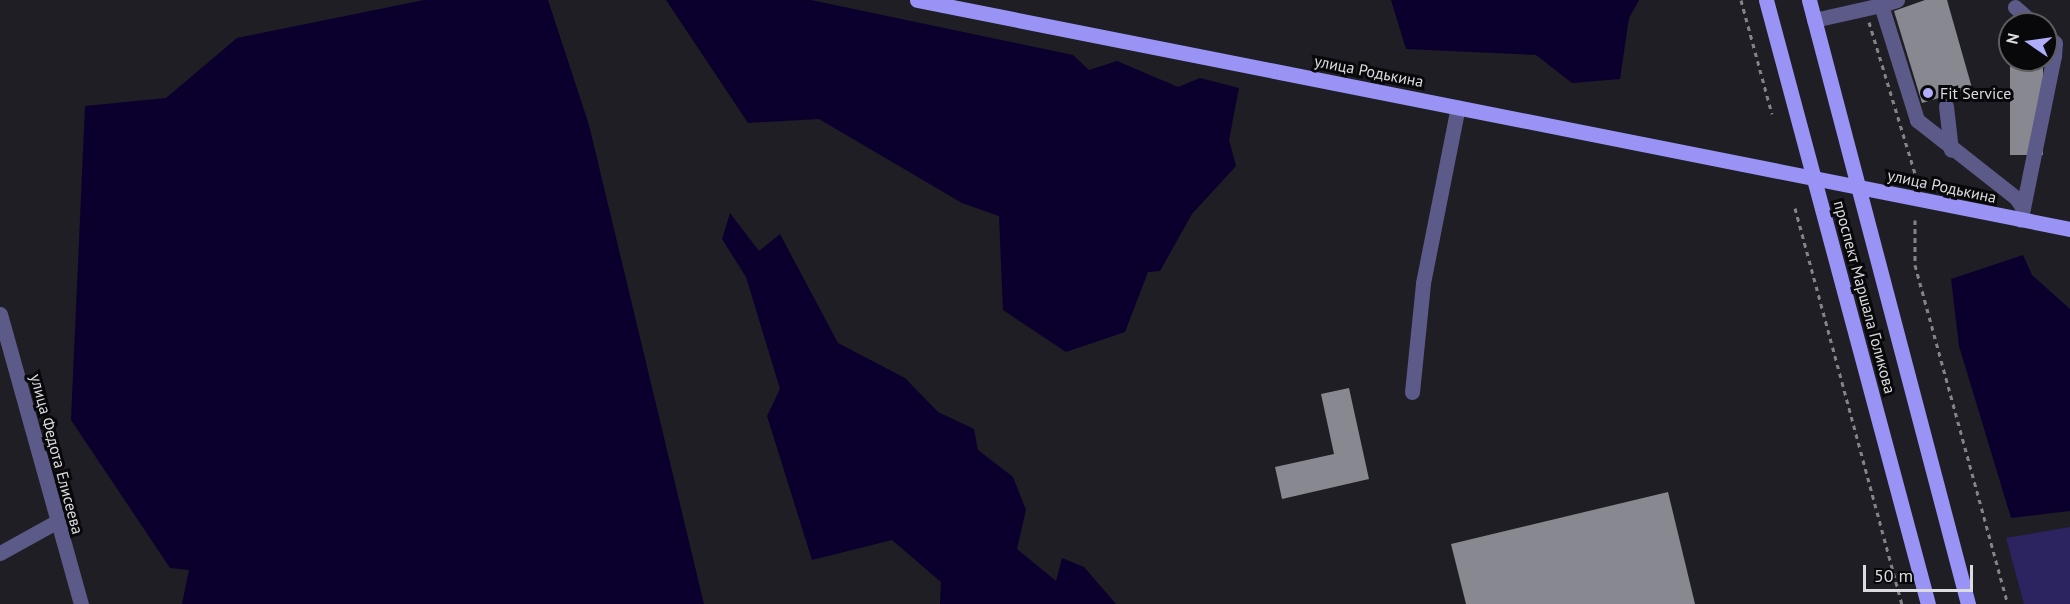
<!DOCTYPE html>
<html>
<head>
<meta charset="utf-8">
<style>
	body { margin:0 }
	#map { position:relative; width:2070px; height:604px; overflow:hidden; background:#1e1e24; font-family:"PT Sans",sans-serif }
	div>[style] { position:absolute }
	.green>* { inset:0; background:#2c2361 }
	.water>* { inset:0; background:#0b002d }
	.building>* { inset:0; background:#888891; transform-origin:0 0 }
	.path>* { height:3px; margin-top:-1.5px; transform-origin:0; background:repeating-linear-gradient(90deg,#838388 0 4.5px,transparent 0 9px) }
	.minor>* { height:15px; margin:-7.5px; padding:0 7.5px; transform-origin:7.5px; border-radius:7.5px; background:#5b5a89 }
	.major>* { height:15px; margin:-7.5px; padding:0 7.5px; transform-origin:7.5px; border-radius:7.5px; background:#9993f6 }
	.dots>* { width:16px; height:16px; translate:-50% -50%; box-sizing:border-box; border:3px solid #08080b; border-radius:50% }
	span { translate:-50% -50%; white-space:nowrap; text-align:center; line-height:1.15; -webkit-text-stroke:6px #08080b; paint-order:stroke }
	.street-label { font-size:16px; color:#dcdce0 }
	.poi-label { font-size:16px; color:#dcdce0 }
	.left { translate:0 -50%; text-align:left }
	.north { position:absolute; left:1998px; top:12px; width:60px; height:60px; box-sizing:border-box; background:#08080b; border:2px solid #5d5d60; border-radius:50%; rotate:283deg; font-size:16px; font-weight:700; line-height:24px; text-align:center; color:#dcdce0 }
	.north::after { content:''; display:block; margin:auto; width:21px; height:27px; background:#b0aefa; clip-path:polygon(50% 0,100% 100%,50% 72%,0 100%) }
	.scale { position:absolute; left:1863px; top:565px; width:110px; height:27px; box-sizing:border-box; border:3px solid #dcdce0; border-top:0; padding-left:8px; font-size:18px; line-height:21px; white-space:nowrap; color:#dcdce0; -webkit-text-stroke:4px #08080b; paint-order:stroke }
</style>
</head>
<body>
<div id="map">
	<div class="green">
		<i style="clip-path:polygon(2070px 527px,2070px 604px,2024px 604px,2006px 538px)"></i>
	</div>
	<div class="water">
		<i style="clip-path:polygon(424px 0,548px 0,589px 125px,704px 604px,182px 604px,189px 570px,170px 568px,71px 420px,85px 106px,166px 98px,237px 38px)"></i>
		<i style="clip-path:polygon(666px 0,811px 0,1073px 55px,1089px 70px,1117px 61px,1178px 87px,1200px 78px,1239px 88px,1229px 140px,1236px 166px,1192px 214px,1160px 271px,1148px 272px,1125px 332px,1066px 352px,1003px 310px,999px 216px,962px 203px,819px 119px,748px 123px)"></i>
		<i style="clip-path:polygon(1391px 0,1639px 0,1629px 18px,1620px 79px,1572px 83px,1536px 55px,1406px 49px)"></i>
		<i style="clip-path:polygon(730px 213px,759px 251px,780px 234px,838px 343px,905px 378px,938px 412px,974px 429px,978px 450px,1013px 477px,1026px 510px,1017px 549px,1056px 581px,1062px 558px,1084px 567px,1116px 604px,940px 604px,941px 582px,892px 540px,812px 560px,767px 416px,780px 389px,746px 277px,722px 239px)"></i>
		<i style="clip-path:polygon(2023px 255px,2032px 275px,2070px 309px,2070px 511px,2011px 518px,1959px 346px,1951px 279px)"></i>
	</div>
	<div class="building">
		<i style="clip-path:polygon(1925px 0,1947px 0,1972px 88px,1922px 103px,1894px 11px)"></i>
		<i style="left:2010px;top:60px;width:33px;height:95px"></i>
		<i style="clip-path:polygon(1349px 388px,1369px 479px,1282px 499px,1275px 467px,1334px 454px,1321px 394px)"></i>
		<i style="clip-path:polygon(1668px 492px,1695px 604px,1466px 604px,1451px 544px)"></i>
	</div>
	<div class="path">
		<i style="left:1741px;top:0;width:118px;rotate:74.8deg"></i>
		<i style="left:1869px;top:22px;width:162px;rotate:73.1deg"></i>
		<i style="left:1795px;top:208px;width:410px;rotate:74.9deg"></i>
		<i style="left:1915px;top:220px;width:45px;rotate:90deg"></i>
		<i style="left:1915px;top:265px;width:352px;rotate:74.7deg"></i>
	</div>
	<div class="minor">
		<i style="left:1897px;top:0;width:17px;rotate:163deg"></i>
		<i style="left:1881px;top:5px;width:121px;rotate:72.6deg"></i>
		<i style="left:1917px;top:120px;width:126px;rotate:38.2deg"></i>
		<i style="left:2016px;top:198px;width:12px;rotate:55deg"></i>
		<i style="left:2023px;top:208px;width:12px;rotate:104deg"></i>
		<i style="left:2015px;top:7px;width:25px;rotate:42deg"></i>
		<i style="left:1814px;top:20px;width:69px;rotate:-12.6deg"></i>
		<i style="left:1946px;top:106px;width:44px;rotate:83.5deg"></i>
		<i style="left:2023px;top:208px;width:155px;rotate:-78.5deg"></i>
		<i style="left:2054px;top:56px;width:13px;rotate:-86deg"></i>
		<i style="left:2055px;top:43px;width:12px;rotate:-138deg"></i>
		<i style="left:0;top:314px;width:301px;rotate:74.4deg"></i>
		<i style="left:1412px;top:392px;width:110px;rotate:-84.2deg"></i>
		<i style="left:1423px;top:283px;width:179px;rotate:-78.8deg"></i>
		<i style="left:0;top:553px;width:64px;rotate:-29deg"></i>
	</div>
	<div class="major">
		<i style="left:917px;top:0;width:1176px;rotate:11.23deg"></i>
		<i style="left:1766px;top:0;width:625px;rotate:74.99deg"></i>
		<i style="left:1809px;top:0;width:625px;rotate:75.25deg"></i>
	</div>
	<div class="dots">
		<i style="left:1928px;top:93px;background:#b0aefa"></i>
	</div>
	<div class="street-label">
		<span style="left:1369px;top:71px;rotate:11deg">улица Родькина</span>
		<span style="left:1942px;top:186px;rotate:12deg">улица Родькина</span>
		<span style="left:1865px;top:297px;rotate:75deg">проспект Маршала Голикова</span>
		<span style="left:57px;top:454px;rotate:75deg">улица Федота Елисеева</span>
	</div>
	<div class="poi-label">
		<span class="left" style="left:1940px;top:93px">Fit Service</span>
	</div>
	<div class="north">N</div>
	<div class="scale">50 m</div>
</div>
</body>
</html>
